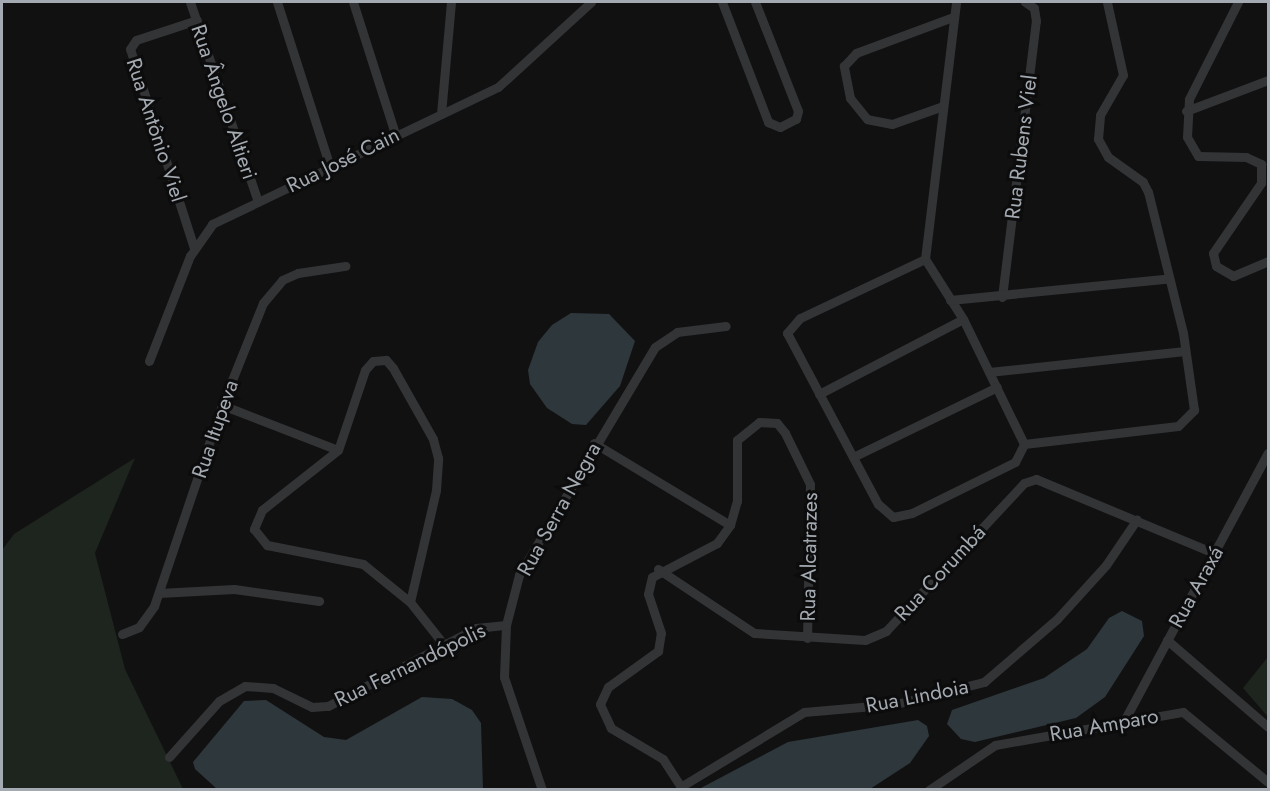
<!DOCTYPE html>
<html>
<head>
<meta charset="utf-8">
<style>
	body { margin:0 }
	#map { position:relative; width:1270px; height:791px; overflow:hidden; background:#111112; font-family:Jost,sans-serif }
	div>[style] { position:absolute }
	.green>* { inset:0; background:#1e241e }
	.water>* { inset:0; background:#2e373b }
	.minor>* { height:9px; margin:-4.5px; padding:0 4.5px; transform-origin:4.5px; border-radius:4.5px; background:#323436 }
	span { translate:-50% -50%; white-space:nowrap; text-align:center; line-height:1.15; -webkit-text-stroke:6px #0c0c0d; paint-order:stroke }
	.street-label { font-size:21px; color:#a4aab1 }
	.frame { position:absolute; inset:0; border:3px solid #a4aab1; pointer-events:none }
</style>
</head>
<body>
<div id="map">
	<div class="green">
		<i style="clip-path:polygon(135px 458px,95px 553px,125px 669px,183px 789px,2px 790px,2px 550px,14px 534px)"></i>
		<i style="clip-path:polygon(1268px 657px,1268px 717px,1243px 688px)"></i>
	</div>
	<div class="water">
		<i style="clip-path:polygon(571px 313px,609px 314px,635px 341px,620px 386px,586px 425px,572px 424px,547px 408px,530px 384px,528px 370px,538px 342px,552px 325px)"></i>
		<i style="clip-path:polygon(1122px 611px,1142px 621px,1144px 636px,1105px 697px,1076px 718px,975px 742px,961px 739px,947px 724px,952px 710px,1044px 678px,1087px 649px,1109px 618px)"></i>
		<i style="clip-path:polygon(422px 697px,452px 699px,472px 710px,481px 723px,483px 789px,217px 789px,195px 769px,193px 762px,244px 701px,266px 700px,324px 737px,346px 740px)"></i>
		<i style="clip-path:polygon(918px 720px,927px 726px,929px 736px,910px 763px,870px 789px,699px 789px,788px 742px)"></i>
	</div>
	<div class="minor">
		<i style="left:190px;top:2px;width:211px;rotate:71.2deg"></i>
		<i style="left:277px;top:2px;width:173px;rotate:72.2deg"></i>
		<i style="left:353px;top:2px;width:139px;rotate:72.3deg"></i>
		<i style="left:722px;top:2px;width:129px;rotate:69deg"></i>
		<i style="left:768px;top:122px;width:13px;rotate:23deg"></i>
		<i style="left:780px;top:127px;width:18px;rotate:-27deg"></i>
		<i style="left:796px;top:119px;width:8px;rotate:-76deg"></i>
		<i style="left:798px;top:111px;width:117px;rotate:-111.5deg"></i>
		<i style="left:1238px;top:2px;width:109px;rotate:116.8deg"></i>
		<i style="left:1189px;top:99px;width:38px;rotate:93deg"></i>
		<i style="left:1187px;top:137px;width:22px;rotate:60deg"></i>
		<i style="left:1198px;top:156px;width:48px;rotate:1.2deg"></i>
		<i style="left:1246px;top:157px;width:17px;rotate:25deg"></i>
		<i style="left:1261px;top:164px;width:19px;rotate:90deg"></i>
		<i style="left:1261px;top:183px;width:85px;rotate:124.4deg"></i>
		<i style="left:1213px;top:253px;width:13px;rotate:77deg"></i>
		<i style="left:1216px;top:266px;width:20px;rotate:30deg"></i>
		<i style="left:1233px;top:276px;width:38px;rotate:-23deg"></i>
		<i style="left:943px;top:106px;width:54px;rotate:160.6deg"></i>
		<i style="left:892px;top:124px;width:25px;rotate:-169deg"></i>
		<i style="left:867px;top:119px;width:27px;rotate:-129deg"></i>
		<i style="left:850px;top:98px;width:33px;rotate:-101deg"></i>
		<i style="left:844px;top:66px;width:18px;rotate:-47deg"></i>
		<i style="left:856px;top:53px;width:103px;rotate:-20.4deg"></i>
		<i style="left:1186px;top:111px;width:88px;rotate:-20.7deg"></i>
		<i style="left:441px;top:114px;width:112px;rotate:-84.9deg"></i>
		<i style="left:194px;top:248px;width:209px;rotate:-107.8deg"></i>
		<i style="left:130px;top:49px;width:11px;rotate:-56deg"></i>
		<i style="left:136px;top:40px;width:64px;rotate:-18.2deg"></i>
		<i style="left:925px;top:259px;width:138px;rotate:154.7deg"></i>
		<i style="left:800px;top:318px;width:20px;rotate:131deg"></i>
		<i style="left:787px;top:333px;width:194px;rotate:62deg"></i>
		<i style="left:878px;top:504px;width:20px;rotate:41deg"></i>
		<i style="left:893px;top:517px;width:19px;rotate:-12deg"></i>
		<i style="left:912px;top:513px;width:115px;rotate:-26.3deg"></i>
		<i style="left:1015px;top:462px;width:20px;rotate:-63deg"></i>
		<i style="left:1024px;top:444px;width:139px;rotate:-116deg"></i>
		<i style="left:963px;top:319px;width:71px;rotate:-122.3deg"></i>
		<i style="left:925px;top:259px;width:259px;rotate:-83.1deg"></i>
		<i style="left:1002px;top:297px;width:278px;rotate:-83deg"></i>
		<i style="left:1036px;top:21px;width:13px;rotate:-99deg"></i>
		<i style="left:1034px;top:8px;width:11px;rotate:-146deg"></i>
		<i style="left:950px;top:300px;width:217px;rotate:-5.6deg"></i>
		<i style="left:149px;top:361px;width:113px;rotate:-68.7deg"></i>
		<i style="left:190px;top:256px;width:39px;rotate:-55deg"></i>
		<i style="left:212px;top:224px;width:317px;rotate:-25.6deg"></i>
		<i style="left:498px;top:87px;width:126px;rotate:-42.4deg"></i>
		<i style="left:989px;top:372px;width:197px;rotate:-6.1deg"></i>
		<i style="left:819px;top:394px;width:162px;rotate:-27.5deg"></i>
		<i style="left:222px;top:405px;width:124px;rotate:21.2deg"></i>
		<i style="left:594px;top:443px;width:159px;rotate:31.1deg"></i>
		<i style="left:1024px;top:444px;width:155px;rotate:-6.7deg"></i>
		<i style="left:1178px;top:426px;width:23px;rotate:-45deg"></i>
		<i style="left:1194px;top:410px;width:78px;rotate:-98.1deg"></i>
		<i style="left:1183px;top:333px;width:145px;rotate:-103.9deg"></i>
		<i style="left:1148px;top:192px;width:11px;rotate:-117deg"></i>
		<i style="left:1143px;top:182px;width:43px;rotate:-144.5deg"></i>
		<i style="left:1108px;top:157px;width:21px;rotate:-119deg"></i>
		<i style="left:1098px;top:139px;width:24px;rotate:-85deg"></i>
		<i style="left:1100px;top:115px;width:46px;rotate:-60.1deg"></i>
		<i style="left:1123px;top:75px;width:75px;rotate:-102.4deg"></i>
		<i style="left:853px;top:457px;width:160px;rotate:-25.9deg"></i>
		<i style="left:658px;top:569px;width:115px;rotate:33.7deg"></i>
		<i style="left:754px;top:633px;width:111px;rotate:3.6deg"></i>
		<i style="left:865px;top:640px;width:23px;rotate:-23deg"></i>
		<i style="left:886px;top:631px;width:202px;rotate:-47deg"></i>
		<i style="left:1024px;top:483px;width:13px;rotate:-18deg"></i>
		<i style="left:1036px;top:479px;width:193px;rotate:22.6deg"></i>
		<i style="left:159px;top:593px;width:75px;rotate:-3.1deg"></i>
		<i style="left:234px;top:589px;width:86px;rotate:8deg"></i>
		<i style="left:410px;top:602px;width:115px;rotate:-76.9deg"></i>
		<i style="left:436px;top:490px;width:32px;rotate:-86deg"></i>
		<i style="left:438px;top:458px;width:20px;rotate:-105deg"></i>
		<i style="left:433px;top:439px;width:81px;rotate:-119.4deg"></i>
		<i style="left:393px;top:368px;width:11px;rotate:-131deg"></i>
		<i style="left:386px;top:360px;width:13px;rotate:176deg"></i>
		<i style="left:373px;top:361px;width:12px;rotate:132deg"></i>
		<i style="left:365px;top:370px;width:84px;rotate:108.6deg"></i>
		<i style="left:338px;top:450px;width:97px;rotate:141.7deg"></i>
		<i style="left:262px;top:510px;width:21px;rotate:113deg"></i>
		<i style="left:254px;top:529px;width:21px;rotate:51deg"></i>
		<i style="left:267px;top:545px;width:98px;rotate:11.2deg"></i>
		<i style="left:363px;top:564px;width:60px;rotate:39deg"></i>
		<i style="left:410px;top:602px;width:56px;rotate:51.5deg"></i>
		<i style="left:122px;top:634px;width:18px;rotate:-22deg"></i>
		<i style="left:139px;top:627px;width:26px;rotate:-54deg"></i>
		<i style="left:154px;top:606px;width:212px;rotate:-71.3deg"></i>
		<i style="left:222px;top:405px;width:110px;rotate:-68.1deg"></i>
		<i style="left:263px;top:303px;width:30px;rotate:-50deg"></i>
		<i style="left:282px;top:280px;width:17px;rotate:-24deg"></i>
		<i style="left:298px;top:273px;width:48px;rotate:-8.5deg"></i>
		<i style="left:1167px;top:640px;width:133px;rotate:40.7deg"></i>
		<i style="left:1124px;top:721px;width:304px;rotate:-61.8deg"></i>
		<i style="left:169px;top:757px;width:75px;rotate:-48.2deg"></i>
		<i style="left:219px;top:701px;width:30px;rotate:-30deg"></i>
		<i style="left:245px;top:686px;width:28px;rotate:4deg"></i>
		<i style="left:273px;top:688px;width:43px;rotate:26deg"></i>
		<i style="left:312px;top:707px;width:16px;rotate:-4deg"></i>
		<i style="left:328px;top:706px;width:167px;rotate:-27.8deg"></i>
		<i style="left:476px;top:628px;width:30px;rotate:-6deg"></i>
		<i style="left:682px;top:786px;width:143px;rotate:-31.2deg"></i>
		<i style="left:804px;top:712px;width:92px;rotate:-5deg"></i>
		<i style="left:896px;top:704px;width:91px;rotate:-14deg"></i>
		<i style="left:984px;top:682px;width:96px;rotate:-40.8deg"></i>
		<i style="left:1057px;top:619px;width:73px;rotate:-47.8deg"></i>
		<i style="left:1106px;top:565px;width:55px;rotate:-56deg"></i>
		<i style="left:542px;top:790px;width:119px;rotate:-108.6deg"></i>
		<i style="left:504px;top:677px;width:52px;rotate:-87.8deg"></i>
		<i style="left:506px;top:625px;width:52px;rotate:-75.4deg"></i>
		<i style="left:519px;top:575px;width:265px;rotate:-59.2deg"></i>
		<i style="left:655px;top:347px;width:27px;rotate:-34deg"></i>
		<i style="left:677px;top:332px;width:49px;rotate:-7deg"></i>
		<i style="left:683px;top:790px;width:37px;rotate:-123deg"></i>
		<i style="left:663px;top:759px;width:61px;rotate:-149.2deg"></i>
		<i style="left:611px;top:728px;width:26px;rotate:-115deg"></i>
		<i style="left:600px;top:704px;width:19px;rotate:-65deg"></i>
		<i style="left:608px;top:687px;width:62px;rotate:-35.8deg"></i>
		<i style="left:658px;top:651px;width:18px;rotate:-81deg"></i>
		<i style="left:661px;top:633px;width:41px;rotate:-108.4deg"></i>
		<i style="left:648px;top:594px;width:17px;rotate:-77deg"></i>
		<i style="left:652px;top:577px;width:73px;rotate:-27.6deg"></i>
		<i style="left:717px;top:543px;width:22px;rotate:-54deg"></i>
		<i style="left:730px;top:525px;width:25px;rotate:-74deg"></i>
		<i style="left:737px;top:501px;width:61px;rotate:-90deg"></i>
		<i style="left:737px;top:440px;width:28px;rotate:-39deg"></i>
		<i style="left:759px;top:422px;width:18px;rotate:3deg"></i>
		<i style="left:777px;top:423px;width:13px;rotate:51deg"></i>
		<i style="left:785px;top:433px;width:57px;rotate:63.9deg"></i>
		<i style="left:810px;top:484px;width:154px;rotate:91.1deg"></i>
		<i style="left:929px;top:790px;width:80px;rotate:-34.3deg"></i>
		<i style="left:995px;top:745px;width:191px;rotate:-10deg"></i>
		<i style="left:1183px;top:712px;width:110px;rotate:39.5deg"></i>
	</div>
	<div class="street-label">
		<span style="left:224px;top:102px;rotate:71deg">Rua Ângelo Altieri</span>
		<span style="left:156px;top:130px;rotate:72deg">Rua Antônio Viel</span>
		<span style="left:1021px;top:147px;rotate:-83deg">Rua Rubens Viel</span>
		<span style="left:343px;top:160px;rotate:-26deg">Rua José Cain</span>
		<span style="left:215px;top:429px;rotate:-71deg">Rua Itupeva</span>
		<span style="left:559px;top:509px;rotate:-61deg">Rua Serra Negra</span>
		<span style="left:809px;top:557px;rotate:-89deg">Rua Alcatrazes</span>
		<span style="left:940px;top:573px;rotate:-47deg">Rua Corumbá</span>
		<span style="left:1196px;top:587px;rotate:-61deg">Rua Araxá</span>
		<span style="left:410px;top:665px;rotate:-26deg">Rua Fernandópolis</span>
		<span style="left:917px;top:696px;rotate:-11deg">Rua Lindoia</span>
		<span style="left:1104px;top:725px;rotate:-10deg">Rua Amparo</span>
	</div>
	<div class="frame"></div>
</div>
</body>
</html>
